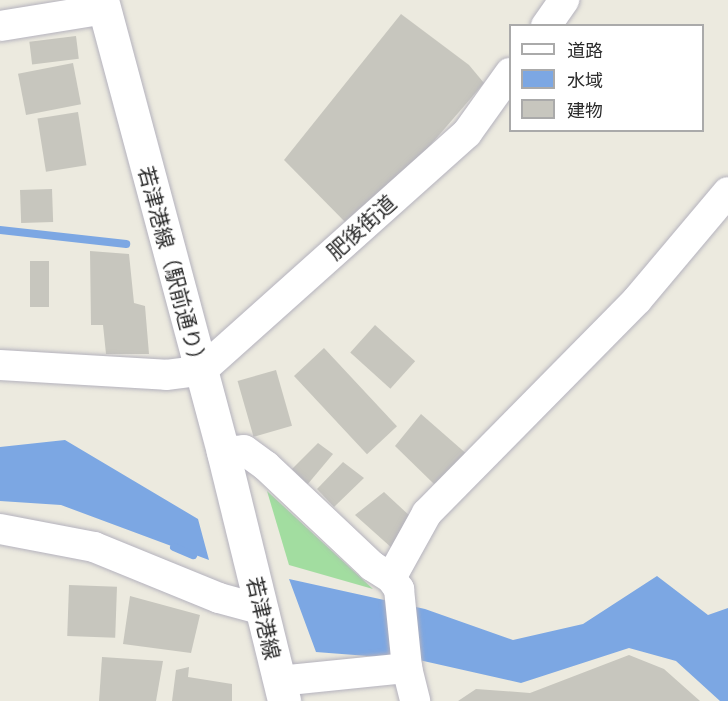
<!DOCTYPE html>
<html>
<head>
<meta charset="utf-8">
<style>
	body { margin:0 }
	#map { position:relative; width:728px; height:701px; overflow:hidden; background:#eceadf; font-family:Manrope,"Noto Sans JP",sans-serif }
	div>[style] { position:absolute }
	.green>* { inset:0; background:#a2dda0 }
	.water>* { inset:0; background:#7ca7e3 }
	.stream>* { height:8px; margin:-4px; padding:0 4px; transform-origin:4px; border-radius:4px; background:#7ca7e3 }
	.building>* { inset:0; background:#c7c6be; transform-origin:0 0 }
	.roads { filter:drop-shadow(0 0 2px #b4b2bd) drop-shadow(0 0 2px #b4b2bd) }
	.street>* { height:30px; margin:-15px; padding:0 15px; transform-origin:15px; border-radius:15px; background:#fff }
	.secondary>* { height:33px; margin:-16.5px; padding:0 16.5px; transform-origin:16.5px; border-radius:16.5px; background:#fff }
	span { translate:-50% -50%; white-space:nowrap; text-align:center; line-height:1.15; -webkit-text-stroke:4.5px #fff; paint-order:stroke }
	.street-label { font-size:21px; color:#2b2b2b }
	.legend { position:absolute; left:509px; top:24px; width:195px; height:108px; box-sizing:border-box; background:#fff; border:2px solid #aaa; margin:0; padding:8px 10px; list-style:none; font-size:18px; color:#2b2b2b }
	.legend li { display:flex; align-items:center; gap:12px; height:30px }
	.legend b { width:30px; border:2px solid #aaa }
</style>
</head>
<body>
<div id="map">
	<div class="green">
		<i style="clip-path:polygon(267px 491px,373px 589px,289px 565px)"></i>
	</div>
	<div class="water">
		<i style="clip-path:polygon(65px 440px,198px 519px,209px 560px,61px 505px,0 501px,0 447px)"></i>
		<i style="clip-path:polygon(657px 576px,708px 615px,728px 608px,728px 701px,720px 701px,676px 661px,629px 648px,521px 683px,419px 660px,316px 652px,289px 579px,425px 609px,513px 640px,583px 624px)"></i>
	</div>
	<div class="stream">
		<i style="left:0;top:230px;width:127px;rotate:6.3deg"></i>
		<i style="left:174px;top:547px;width:21px;rotate:23deg"></i>
	</div>
	<div class="building">
		<i style="clip-path:polygon(401px 14px,469px 65px,484px 83px,402px 178px,350px 227px,284px 160px)"></i>
		<i style="left:76px;top:36px;width:23px;height:47px;rotate:83deg"></i>
		<i style="left:73px;top:63px;width:42px;height:56px;rotate:79deg"></i>
		<i style="left:78px;top:112px;width:54px;height:41px;rotate:81deg"></i>
		<i style="left:52px;top:189px;width:33px;height:32px;rotate:88deg"></i>
		<i style="clip-path:polygon(90px 251px,129px 254px,134px 303px,145px 306px,149px 354px,106px 354px,103px 325px,91px 325px)"></i>
		<i style="left:30px;top:261px;width:19px;height:46px"></i>
		<i style="left:375px;top:325px;width:54px;height:37px;rotate:42deg"></i>
		<i style="left:324px;top:348px;width:107px;height:41px;rotate:47deg"></i>
		<i style="left:276px;top:370px;width:58px;height:40px;rotate:74deg"></i>
		<i style="clip-path:polygon(421px 414px,469px 456px,434px 484px,395px 446px)"></i>
		<i style="clip-path:polygon(318px 443px,333px 454px,307px 485px,292px 469px)"></i>
		<i style="clip-path:polygon(343px 462px,364px 478px,334px 507px,317px 489px)"></i>
		<i style="clip-path:polygon(384px 492px,411px 517px,393px 549px,355px 515px)"></i>
		<i style="left:69px;top:585px;width:48px;height:51px;rotate:2deg"></i>
		<i style="clip-path:polygon(130px 596px,200px 615px,191px 653px,123px 644px)"></i>
		<i style="clip-path:polygon(629px 655px,664px 669px,700px 701px,458px 701px,476px 689px,530px 693px)"></i>
		<i style="clip-path:polygon(102px 657px,163px 661px,156px 701px,99px 701px)"></i>
		<i style="clip-path:polygon(189px 667px,188px 677px,232px 684px,232px 701px,172px 701px,176px 670px)"></i>
	</div>
	<div class="roads">
		<div class="street">
			<i style="left:0;top:26px;width:106px;rotate:-9.2deg"></i>
			<i style="left:546px;top:26px;width:32px;rotate:-55deg"></i>
			<i style="left:0;top:365px;width:166px;rotate:3.4deg"></i>
			<i style="left:166px;top:375px;width:35px;rotate:-7deg"></i>
			<i style="left:201px;top:371px;width:357px;rotate:-41.8deg"></i>
			<i style="left:467px;top:133px;width:74px;rotate:-54.4deg"></i>
			<i style="left:223px;top:452px;width:21px;rotate:-5deg"></i>
			<i style="left:244px;top:450px;width:27px;rotate:36deg"></i>
			<i style="left:266px;top:466px;width:146px;rotate:43.3deg"></i>
			<i style="left:372px;top:566px;width:22px;rotate:32deg"></i>
			<i style="left:391px;top:578px;width:14px;rotate:54deg"></i>
			<i style="left:399px;top:589px;width:79px;rotate:84.2deg"></i>
			<i style="left:407px;top:668px;width:34px;rotate:76deg"></i>
			<i style="left:0;top:529px;width:96px;rotate:10.8deg"></i>
			<i style="left:94px;top:547px;width:135px;rotate:22.2deg"></i>
			<i style="left:219px;top:598px;width:46px;rotate:15.3deg"></i>
			<i style="left:391px;top:578px;width:74px;rotate:-61deg"></i>
			<i style="left:427px;top:513px;width:299px;rotate:-45.4deg"></i>
			<i style="left:637px;top:300px;width:141px;rotate:-49.9deg"></i>
			<i style="left:279px;top:681px;width:129px;rotate:-5.8deg"></i>
		</div>
		<div class="secondary">
			<i style="left:102px;top:0;width:468px;rotate:75deg"></i>
			<i style="left:223px;top:452px;width:256px;rotate:76.2deg"></i>
		</div>
	</div>
	<div class="street-label">
		<span style="left:361px;top:227px;rotate:-42deg">肥後街道</span>
		<span style="left:173px;top:268px;rotate:75deg">若津港線（駅前通り）</span>
		<span style="left:264px;top:618px;rotate:77deg">若津港線</span>
	</div>
	<ul class="legend">
	<li><b style="height:8px;background:#fff"></b>道路</li>
	<li><b style="height:16px;background:#7ca7e3"></b>水域</li>
	<li><b style="height:16px;background:#c7c6be"></b>建物</li>
	</ul>
</div>
</body>
</html>
